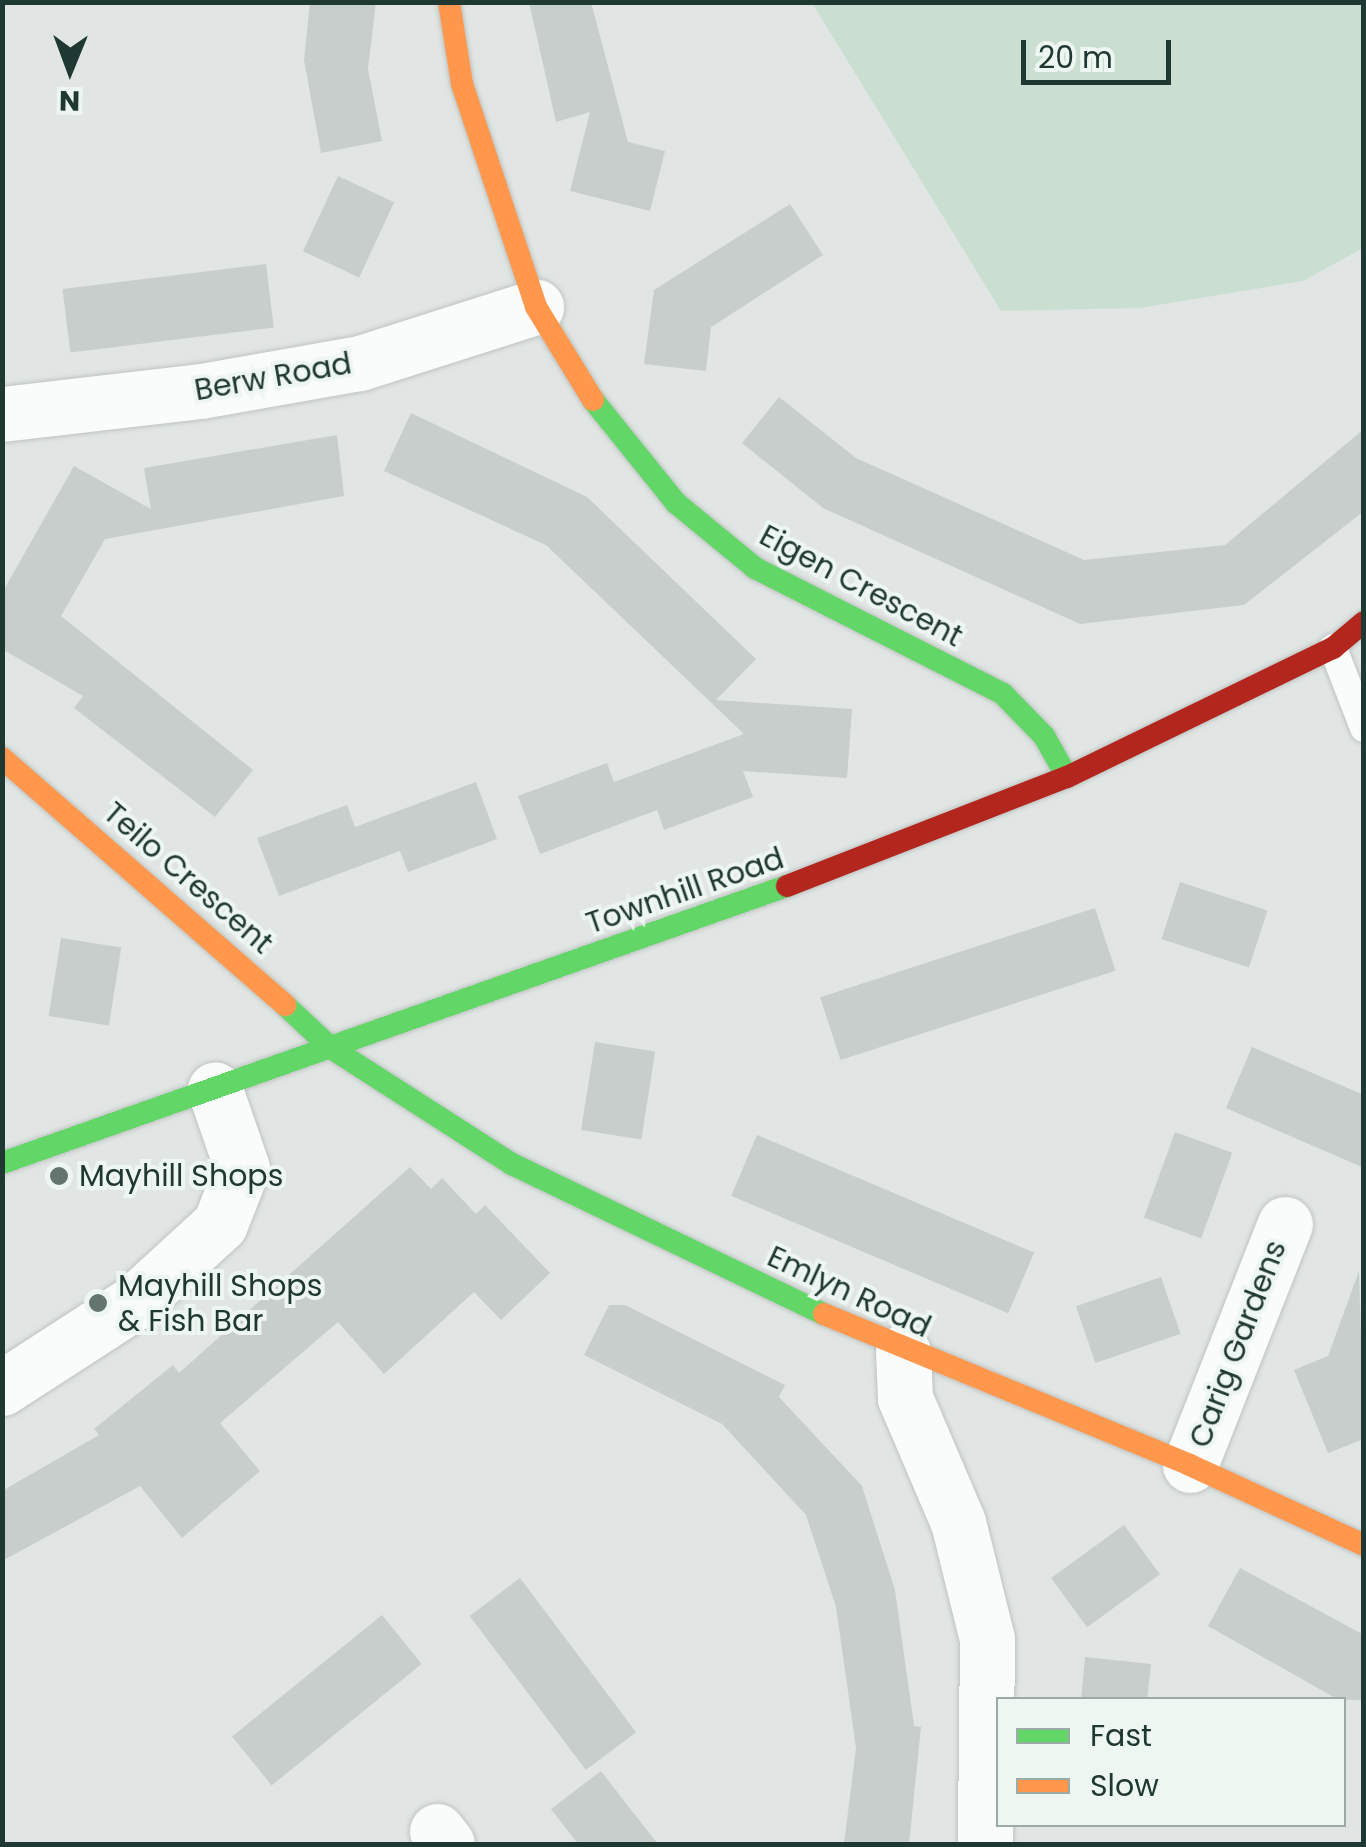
<!DOCTYPE html>
<html>
<head>
<meta charset="utf-8">
<style>
	body { margin:0 }
	#map { position:relative; width:1366px; height:1847px; overflow:hidden; background:#e1e6e4; font-family:Poppins,sans-serif }
	div>[style] { position:absolute }
	.green>* { inset:0; background:#cadfd1 }
	.building>* { inset:0; background:#c8cecb; transform-origin:0 0 }
	.roads { filter:drop-shadow(0 0 2px #bec3c1) drop-shadow(0 0 2px #bec3c1) }
	.lane>* { height:28px; margin:-14px; padding:0 14px; transform-origin:14px; border-radius:14px; background:#fafbfb }
	.street>* { height:55px; margin:-27.5px; padding:0 27.5px; transform-origin:27.5px; border-radius:27.5px; background:#fafbfb }
	.fast>* { height:22px; margin:-11px; padding:0 11px; transform-origin:11px; border-radius:11px; background:#63d668 }
	.slow>* { height:22px; margin:-11px; padding:0 11px; transform-origin:11px; border-radius:11px; background:#ff974d }
	.jam>* { height:22px; margin:-11px; padding:0 11px; transform-origin:11px; border-radius:11px; background:#b3261e }
	.dots>* { width:28px; height:28px; translate:-50% -50%; box-sizing:border-box; border:5px solid #eef6f2; border-radius:50% }
	span { translate:-50% -50%; white-space:nowrap; text-align:center; line-height:1.15; -webkit-text-stroke:8px #eef6f2; paint-order:stroke }
	.street-label { font-size:30px; color:#203832 }
	.poi-label { font-size:30px; color:#203832 }
	.left { translate:0 -50%; text-align:left }
	.frame { position:absolute; inset:0; border:5px solid #203832; pointer-events:none }
	.legend { position:absolute; left:996px; top:1697px; width:350px; height:130px; box-sizing:border-box; background:#eef6f2; border:2px solid #9caaa5; margin:0; padding:12px 18px; list-style:none; font-size:30px; color:#203832 }
	.legend li { display:flex; align-items:center; gap:20px; height:50px }
	.legend b { width:50px; border:2px solid #9caaa5 }
	.north { position:absolute; left:20px; top:20px; width:100px; height:100px; -webkit-text-stroke:8px #eef6f2; paint-order:stroke; rotate:181deg; font-size:28px; font-weight:700; line-height:40px; text-align:center; color:#203832 }
	.north::after { content:''; display:block; margin:auto; width:35px; height:45px; background:#203832; clip-path:polygon(50% 0,100% 100%,50% 72%,0 100%) }
	.scale { position:absolute; left:1021px; top:40px; width:150px; height:45px; box-sizing:border-box; border:5px solid #203832; border-top:0; padding-left:12px; font-size:30px; line-height:35px; white-space:nowrap; color:#203832; -webkit-text-stroke:8px #eef6f2; paint-order:stroke }
</style>
</head>
<body>
<div id="map">
	<div class="green">
		<i style="clip-path:polygon(812px 3px,1363px 3px,1363px 248px,1303px 281px,1140px 308px,1001px 311px)"></i>
	</div>
	<div class="building">
		<i style="clip-path:polygon(310px 2px,376px 2px,368px 69px,382px 141px,321px 153px,304px 60px)"></i>
		<i style="clip-path:polygon(529px 2px,591px 2px,628px 142px,665px 151px,650px 211px,570px 191px,590px 112px,556px 122px)"></i>
		<i style="left:338px;top:176px;width:62px;height:83px;rotate:25deg"></i>
		<i style="clip-path:polygon(790px 204px,823px 255px,711px 327px,706px 371px,644px 364px,654px 290px)"></i>
		<i style="left:266px;top:264px;width:64px;height:205px;rotate:83deg"></i>
		<i style="clip-path:polygon(779px 397px,856px 458px,1084px 560px,1225px 545px,1364px 429px,1364px 511px,1244px 605px,1080px 624px,823px 508px,742px 443px)"></i>
		<i style="clip-path:polygon(411px 413px,587px 497px,756px 659px,716px 700px,852px 709px,847px 778px,743px 771px,753px 797px,664px 830px,657px 810px,540px 854px,518px 796px,607px 763px,614px 782px,744px 734px,546px 545px,384px 471px)"></i>
		<i style="clip-path:polygon(337px 435px,344px 496px,105px 539px,61px 616px,253px 770px,215px 817px,74px 708px,83px 696px,2px 649px,2px 593px,74px 466px,151px 509px,144px 468px)"></i>
		<i style="clip-path:polygon(476px 782px,497px 839px,408px 872px,400px 851px,279px 896px,257px 838px,347px 805px,355px 827px)"></i>
		<i style="left:1180px;top:882px;width:92px;height:60px;rotate:18deg"></i>
		<i style="left:1095px;top:908px;width:66px;height:289px;rotate:72deg"></i>
		<i style="left:61px;top:938px;width:61px;height:79px;rotate:9deg"></i>
		<i style="left:595px;top:1042px;width:61px;height:89px;rotate:9deg"></i>
		<i style="clip-path:polygon(1252px 1047px,1364px 1095px,1364px 1168px,1226px 1108px)"></i>
		<i style="left:1175px;top:1132px;width:61px;height:91px;rotate:20deg"></i>
		<i style="left:757px;top:1135px;width:301px;height:66px;rotate:23deg"></i>
		<i style="clip-path:polygon(410px 1167px,431px 1189px,442px 1178px,476px 1214px,485px 1205px,550px 1273px,501px 1320px,474px 1292px,384px 1374px,338px 1322px,220px 1423px,260px 1471px,182px 1538px,140px 1486px,2px 1561px,2px 1491px,99px 1435px,94px 1429px,173px 1365px,179px 1373px)"></i>
		<i style="clip-path:polygon(1359px 1271px,1364px 1439px,1328px 1453px,1294px 1370px,1328px 1356px)"></i>
		<i style="left:1161px;top:1277px;width:60px;height:90px;rotate:71deg"></i>
		<i style="clip-path:polygon(609px 1305px,625px 1305px,785px 1385px,779px 1397px,862px 1486px,895px 1590px,914px 1726px,921px 1727px,909px 1844px,844px 1844px,856px 1748px,836px 1607px,806px 1515px,722px 1424px,584px 1355px)"></i>
		<i style="left:1124px;top:1525px;width:61px;height:90px;rotate:54deg"></i>
		<i style="clip-path:polygon(1240px 1568px,1364px 1635px,1364px 1700px,1339px 1700px,1208px 1626px)"></i>
		<i style="left:520px;top:1578px;width:193px;height:63px;rotate:53deg"></i>
		<i style="left:382px;top:1615px;width:63px;height:193px;rotate:51deg"></i>
		<i style="clip-path:polygon(1085px 1657px,1151px 1664px,1147px 1700px,1081px 1700px)"></i>
		<i style="clip-path:polygon(601px 1771px,628px 1806px,658px 1844px,578px 1844px,551px 1809px)"></i>
	</div>
	<div class="roads">
		<div class="lane">
			<i style="left:1333px;top:648px;width:86px;rotate:68.8deg"></i>
		</div>
		<div class="street">
			<i style="left:2px;top:414px;width:200px;rotate:-6.6deg"></i>
			<i style="left:201px;top:391px;width:161px;rotate:-10deg"></i>
			<i style="left:360px;top:363px;width:185px;rotate:-17.7deg"></i>
			<i style="left:903px;top:1352px;width:46px;rotate:87.5deg"></i>
			<i style="left:905px;top:1398px;width:135px;rotate:66.9deg"></i>
			<i style="left:958px;top:1522px;width:121px;rotate:76.1deg"></i>
			<i style="left:987px;top:1639px;width:205px;rotate:90.6deg"></i>
			<i style="left:2px;top:1388px;width:158px;rotate:-32.9deg"></i>
			<i style="left:135px;top:1302px;width:115px;rotate:-42.5deg"></i>
			<i style="left:220px;top:1224px;width:60px;rotate:-68.6deg"></i>
			<i style="left:242px;top:1168px;width:83px;rotate:-109.1deg"></i>
			<i style="left:1190px;top:1465px;width:259px;rotate:-68.5deg"></i>
			<i style="left:437px;top:1831px;width:16px;rotate:52deg"></i>
		</div>
		<div class="fast">
			<i style="left:593px;top:400px;width:132px;rotate:51.1deg"></i>
			<i style="left:676px;top:503px;width:102px;rotate:39.4deg"></i>
			<i style="left:755px;top:568px;width:278px;rotate:26.9deg"></i>
			<i style="left:1003px;top:694px;width:59px;rotate:45.7deg"></i>
			<i style="left:1044px;top:736px;width:47px;rotate:60.7deg"></i>
			<i style="left:285px;top:1005px;width:63px;rotate:43.1deg"></i>
			<i style="left:331px;top:1048px;width:215px;rotate:32.7deg"></i>
			<i style="left:512px;top:1164px;width:346px;rotate:25.7deg"></i>
			<i style="left:2px;top:1163px;width:832px;rotate:-19.44deg"></i>
		</div>
		<div class="slow">
			<i style="left:449px;top:2px;width:83px;rotate:81deg"></i>
			<i style="left:462px;top:84px;width:235px;rotate:71.6deg"></i>
			<i style="left:536px;top:307px;width:109px;rotate:58.5deg"></i>
			<i style="left:2px;top:758px;width:376px;rotate:41.1deg"></i>
			<i style="left:824px;top:1314px;width:396px;rotate:22.4deg"></i>
			<i style="left:1190px;top:1465px;width:192px;rotate:24.7deg"></i>
		</div>
		<div class="jam">
			<i style="left:787px;top:886px;width:300px;rotate:-21.3deg"></i>
			<i style="left:1067px;top:777px;width:296px;rotate:-25.9deg"></i>
			<i style="left:1333px;top:648px;width:40px;rotate:-40deg"></i>
		</div>
	</div>
	<div class="dots">
		<i style="left:59px;top:1176px;background:#647570"></i>
		<i style="left:98px;top:1303px;background:#647570"></i>
	</div>
	<div class="street-label">
		<span style="left:273px;top:377px;rotate:-10deg">Berw Road</span>
		<span style="left:861px;top:586px;rotate:28deg">Eigen Crescent</span>
		<span style="left:188px;top:878px;rotate:41deg">Teilo Crescent</span>
		<span style="left:685px;top:891px;rotate:-19deg">Townhill Road</span>
		<span style="left:849px;top:1292px;rotate:25deg">Emlyn Road</span>
		<span style="left:1238px;top:1344px;rotate:-69deg">Carig Gardens</span>
	</div>
	<div class="poi-label">
		<span class="left" style="left:79px;top:1176px">Mayhill Shops</span>
		<span class="left" style="left:118px;top:1303px">Mayhill Shops<br>&amp; Fish Bar</span>
	</div>
	<div class="frame"></div>
	<ul class="legend">
	<li><b style="height:12px;background:#63d668"></b>Fast</li>
	<li><b style="height:12px;background:#ff974d"></b>Slow</li>
	</ul>
	<div class="north">N</div>
	<div class="scale">20 m</div>
</div>
</body>
</html>
